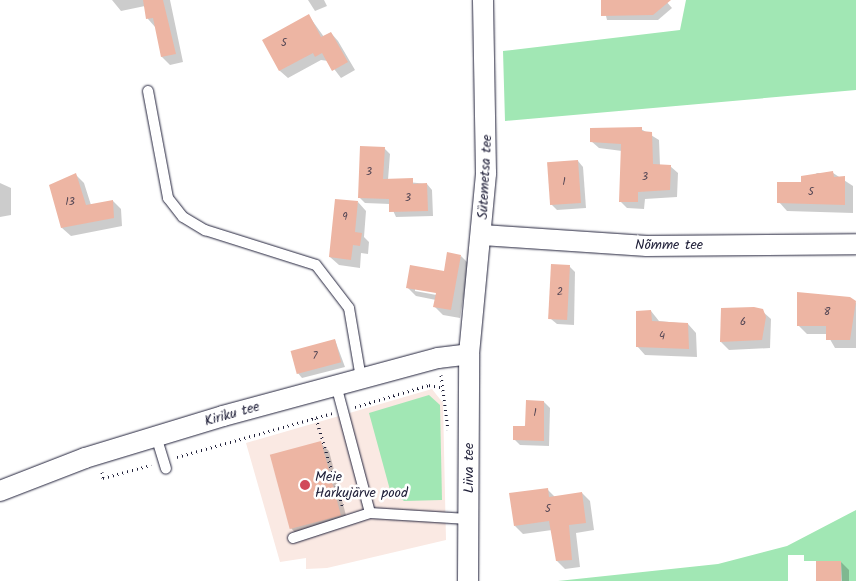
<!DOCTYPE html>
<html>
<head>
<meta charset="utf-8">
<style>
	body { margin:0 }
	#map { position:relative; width:856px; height:581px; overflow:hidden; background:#fff; font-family:Kalam,sans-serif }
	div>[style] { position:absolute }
	.built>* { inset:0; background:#fae9e3 }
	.green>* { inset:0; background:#a1e7b4 }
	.shadow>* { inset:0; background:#0003 }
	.building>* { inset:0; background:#edb5a3; transform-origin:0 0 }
	.path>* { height:3px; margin-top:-1.5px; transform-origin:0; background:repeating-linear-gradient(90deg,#22223b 0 1px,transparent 0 5px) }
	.roads { filter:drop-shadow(0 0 1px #22223b) drop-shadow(0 0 1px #22223b) }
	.lane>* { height:10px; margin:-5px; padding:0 5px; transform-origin:5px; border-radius:5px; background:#fff }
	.street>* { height:20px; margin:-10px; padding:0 10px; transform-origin:10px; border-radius:10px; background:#fff }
	.dots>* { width:14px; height:14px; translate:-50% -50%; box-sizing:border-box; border:2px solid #fff; border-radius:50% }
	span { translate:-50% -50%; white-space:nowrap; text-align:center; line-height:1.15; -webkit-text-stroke:5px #fff; paint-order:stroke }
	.number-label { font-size:11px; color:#554755 }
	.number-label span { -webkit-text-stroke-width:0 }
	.street-label { font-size:14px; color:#22223b }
	.poi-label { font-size:14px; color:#22223b }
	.left { translate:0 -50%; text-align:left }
</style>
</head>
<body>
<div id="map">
	<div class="built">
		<i style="clip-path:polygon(432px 389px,443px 403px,446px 540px,327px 568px,306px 569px,306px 558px,280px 562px,246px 443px)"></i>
	</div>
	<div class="green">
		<i style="clip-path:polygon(686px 0,856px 0,856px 90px,505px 121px,503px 51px,680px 30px)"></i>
		<i style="clip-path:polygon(429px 395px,440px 405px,442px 500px,404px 501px,390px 490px,369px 413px)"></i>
		<i style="clip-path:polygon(856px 510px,856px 581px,842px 581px,841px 561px,804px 561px,804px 555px,788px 555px,788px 581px,558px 581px,718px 564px,787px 546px)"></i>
	</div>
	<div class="shadow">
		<i style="clip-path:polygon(112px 0,170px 0,183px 62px,170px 65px,162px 57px,156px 28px,148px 19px,145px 6px,121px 11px)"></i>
		<i style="clip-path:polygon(308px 0,324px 0,327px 6px,315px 11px)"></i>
		<i style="clip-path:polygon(602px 0,665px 0,672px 8px,658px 20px,607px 20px)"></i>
		<i style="clip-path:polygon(309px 16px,324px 37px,331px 33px,338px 41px,355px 70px,341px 78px,328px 61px,321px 60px,288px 78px,280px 71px,264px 41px)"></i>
		<i style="clip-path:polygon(641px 129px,659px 140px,660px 165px,670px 166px,678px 173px,677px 197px,645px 199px,644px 209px,627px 208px,620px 201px,622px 151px,599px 148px,591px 141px)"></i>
		<i style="clip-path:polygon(384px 148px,390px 154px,388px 180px,427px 184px,432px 190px,433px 216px,396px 217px,390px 204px,365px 203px,359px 197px)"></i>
		<i style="clip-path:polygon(578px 161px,583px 167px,586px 208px,557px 210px,551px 204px)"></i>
		<i style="clip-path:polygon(817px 173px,833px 173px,853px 186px,853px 213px,787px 211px,779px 202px)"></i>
		<i style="clip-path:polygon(76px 175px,84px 183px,91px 205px,113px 201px,121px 209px,122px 226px,71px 236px,62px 228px)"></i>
		<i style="clip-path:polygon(0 183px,11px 188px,11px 215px,0 217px)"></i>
		<i style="clip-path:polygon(358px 202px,366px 211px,364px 237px,369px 242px,368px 254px,361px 253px,360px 268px,339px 265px,330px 257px)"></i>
		<i style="clip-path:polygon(evenodd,461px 256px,469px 264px,460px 318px,443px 315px,434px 306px,436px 300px,416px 296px,407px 287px,445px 273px,461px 256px,415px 288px,442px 293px,442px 296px,415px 291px,415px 288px)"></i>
		<i style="clip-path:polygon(569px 266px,575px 272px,574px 325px,557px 324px,551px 319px)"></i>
		<i style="clip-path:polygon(850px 298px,856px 303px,856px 348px,835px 348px,827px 334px,807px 334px,798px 325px)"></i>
		<i style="clip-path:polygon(651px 311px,659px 321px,688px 324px,696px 333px,697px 357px,645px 355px,637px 346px)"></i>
		<i style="clip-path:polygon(762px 311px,771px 319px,770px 348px,729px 350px,721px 342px)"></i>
		<i style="clip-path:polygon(335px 340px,345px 367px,302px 378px,297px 372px)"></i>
		<i style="clip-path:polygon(544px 402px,550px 408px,549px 446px,520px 445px,514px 439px)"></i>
		<i style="clip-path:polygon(320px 443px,329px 451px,348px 523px,299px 537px,291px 528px)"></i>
		<i style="clip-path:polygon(548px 490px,555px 497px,582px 493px,590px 501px,594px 530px,576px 533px,580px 567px,565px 569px,557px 561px,552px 530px,523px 534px,515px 526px)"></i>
		<i style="clip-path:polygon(841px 562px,849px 570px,849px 581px,817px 581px)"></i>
	</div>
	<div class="building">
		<i style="clip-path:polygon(143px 0,163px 0,176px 54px,161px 57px,153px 18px,146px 19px)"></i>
		<i style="clip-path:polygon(601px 0,671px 0,653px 15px,601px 16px)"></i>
		<i style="clip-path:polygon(309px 14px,321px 37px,331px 32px,348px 62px,332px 71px,322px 53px,315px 57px,313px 53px,279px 71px,262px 40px)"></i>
		<i style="clip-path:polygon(642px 127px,642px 131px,652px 132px,653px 164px,671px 165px,670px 190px,638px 192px,638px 202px,619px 202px,621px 144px,590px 142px,590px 128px)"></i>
		<i style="clip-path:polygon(360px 146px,385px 147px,383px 179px,413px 178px,413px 184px,427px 183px,428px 211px,389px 212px,389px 199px,358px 198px)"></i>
		<i style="left:578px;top:160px;width:43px;height:31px;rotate:86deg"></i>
		<i style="clip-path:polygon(833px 171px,834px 177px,845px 176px,845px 205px,777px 203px,777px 182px,801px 182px,801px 176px)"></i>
		<i style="clip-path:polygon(76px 173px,86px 205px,113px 200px,114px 218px,61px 228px,49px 185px)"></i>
		<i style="clip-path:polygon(335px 199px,358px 201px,355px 232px,362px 233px,360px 246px,353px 245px,351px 260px,329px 257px)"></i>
		<i style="clip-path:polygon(447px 252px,461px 255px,451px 310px,433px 307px,436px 293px,406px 288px,410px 265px,444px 271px)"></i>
		<i style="left:551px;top:264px;width:19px;height:55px;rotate:3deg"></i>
		<i style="clip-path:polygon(797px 292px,850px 297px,856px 301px,850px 340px,826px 340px,826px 326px,797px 326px)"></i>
		<i style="clip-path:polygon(754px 307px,763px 309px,766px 317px,762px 340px,720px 342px,721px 308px)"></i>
		<i style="clip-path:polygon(651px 310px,652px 321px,688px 323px,689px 349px,636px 347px,636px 311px)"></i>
		<i style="left:335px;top:339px;width:24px;height:46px;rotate:75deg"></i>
		<i style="clip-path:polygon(526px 400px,544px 401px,544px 441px,513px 440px,513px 426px,525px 426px)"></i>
		<i style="left:321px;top:441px;width:77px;height:53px;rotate:75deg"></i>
		<i style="clip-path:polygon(548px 488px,549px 497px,582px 492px,586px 523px,569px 525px,572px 560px,556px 561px,549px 521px,514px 526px,509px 493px)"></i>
		<i style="left:816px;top:561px;width:25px;height:20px"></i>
	</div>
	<div class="path">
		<i style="left:441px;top:375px;width:55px;rotate:82.7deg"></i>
		<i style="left:355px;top:407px;width:77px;rotate:-16.6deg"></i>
		<i style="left:429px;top:385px;width:15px;rotate:11deg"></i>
		<i style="left:316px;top:418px;width:94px;rotate:73.3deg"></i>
		<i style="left:177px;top:457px;width:161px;rotate:-15.8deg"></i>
		<i style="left:102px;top:472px;width:6px;rotate:81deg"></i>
		<i style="left:103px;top:478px;width:50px;rotate:-15.2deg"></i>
	</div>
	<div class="roads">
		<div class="lane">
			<i style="left:148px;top:91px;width:109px;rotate:79.4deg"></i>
			<i style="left:168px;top:198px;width:24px;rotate:52deg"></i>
			<i style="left:183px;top:217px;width:26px;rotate:31deg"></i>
			<i style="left:205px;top:230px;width:116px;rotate:17.5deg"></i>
			<i style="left:316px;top:265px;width:54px;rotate:52.5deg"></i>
			<i style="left:349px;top:308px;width:71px;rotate:80.3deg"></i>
			<i style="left:336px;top:385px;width:132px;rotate:75.1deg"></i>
			<i style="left:370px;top:513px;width:98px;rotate:3.5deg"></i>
			<i style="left:156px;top:436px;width:34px;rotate:73deg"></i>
			<i style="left:293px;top:538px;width:81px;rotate:-18deg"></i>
		</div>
		<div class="street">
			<i style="left:482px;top:235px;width:165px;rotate:3.8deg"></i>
			<i style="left:647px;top:246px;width:209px;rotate:-0.5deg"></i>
			<i style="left:0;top:491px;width:91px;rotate:-21.2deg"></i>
			<i style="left:85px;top:458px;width:144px;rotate:-16.9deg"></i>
			<i style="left:223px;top:416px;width:223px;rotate:-15.1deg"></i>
			<i style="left:438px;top:358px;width:31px;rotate:-7deg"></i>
			<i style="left:468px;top:581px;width:227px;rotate:-89.7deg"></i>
			<i style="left:469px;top:354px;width:182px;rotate:-84.6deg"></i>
			<i style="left:486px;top:173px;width:173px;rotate:-91deg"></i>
		</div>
	</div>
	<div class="dots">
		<i style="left:305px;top:485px;background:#d1495b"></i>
	</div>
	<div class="number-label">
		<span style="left:284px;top:43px">5</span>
		<span style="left:369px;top:172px">3</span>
		<span style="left:645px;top:177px">3</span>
		<span style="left:564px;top:182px">1</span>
		<span style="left:811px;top:192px">5</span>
		<span style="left:408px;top:198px">3</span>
		<span style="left:70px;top:202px">13</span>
		<span style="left:345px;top:217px">9</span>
		<span style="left:560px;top:292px">2</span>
		<span style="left:827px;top:312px">8</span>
		<span style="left:743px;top:322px">6</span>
		<span style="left:662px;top:336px">4</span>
		<span style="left:315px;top:356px">7</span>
		<span style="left:535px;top:413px">1</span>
		<span style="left:548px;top:509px">5</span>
	</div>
	<div class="street-label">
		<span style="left:485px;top:177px;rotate:-87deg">Sütemetsa tee</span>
		<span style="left:669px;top:245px">Nõmme tee</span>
		<span style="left:232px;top:414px;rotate:-16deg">Kiriku tee</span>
		<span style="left:469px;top:468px;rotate:-90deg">Liiva tee</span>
	</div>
	<div class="poi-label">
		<span class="left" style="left:315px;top:485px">Meie<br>Harkujärve pood</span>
	</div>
</div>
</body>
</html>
